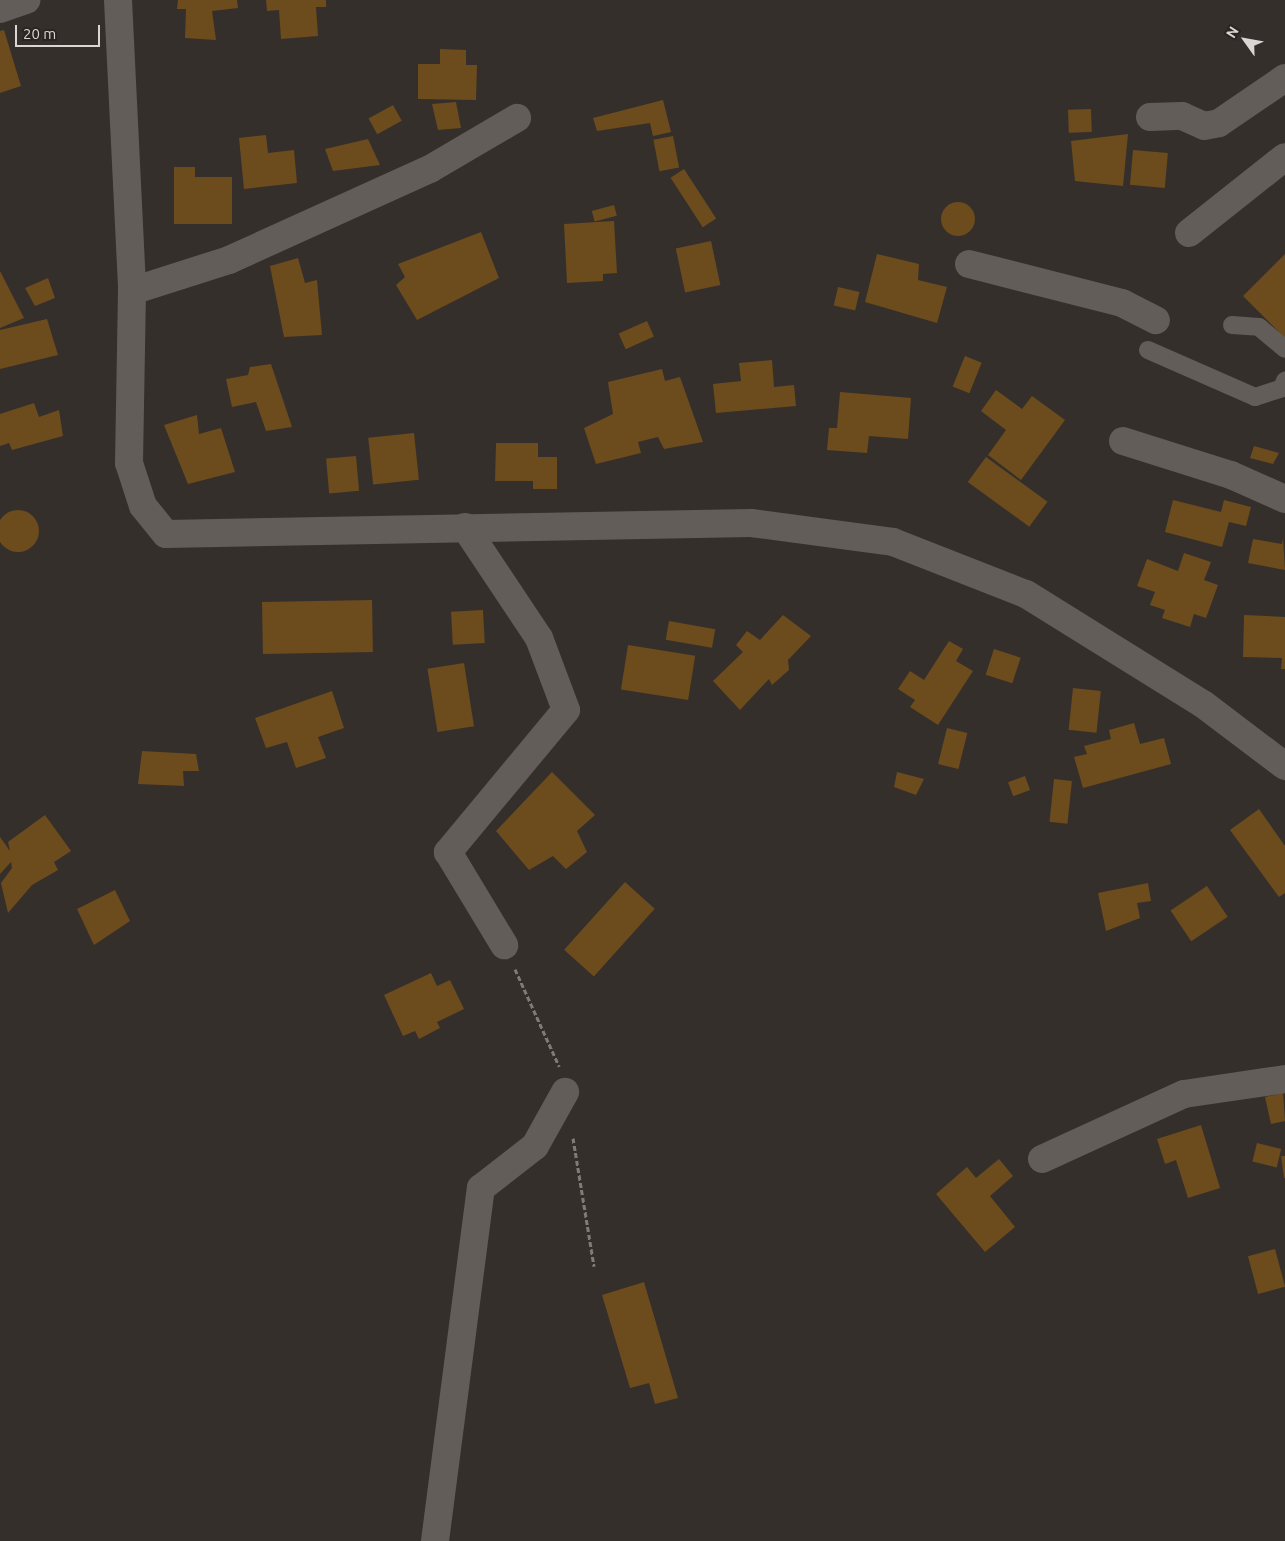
<!DOCTYPE html>
<html>
<head>
<meta charset="utf-8">
<style>
	body { margin:0 }
	#map { position:relative; width:1285px; height:1541px; overflow:hidden; background:#352f2c; font-family:Ubuntu,sans-serif }
	div>[style] { position:absolute }
	.building>* { inset:0; background:#6c4b1d; transform-origin:0 0 }
	.round { border-radius:50% }
	.path>* { height:3px; margin-top:-1.5px; transform-origin:0; background:repeating-linear-gradient(90deg,#807a78 0 5px,transparent 0 7.5px) }
	.service>* { height:18px; margin:-9px; padding:0 9px; transform-origin:9px; border-radius:9px; background:#635d59 }
	.minor>* { height:28px; margin:-14px; padding:0 14px; transform-origin:14px; border-radius:14px; background:#635d59 }
	span { translate:-50% -50%; white-space:nowrap; text-align:center; line-height:1.15; -webkit-text-stroke:4px #2b2522; paint-order:stroke }
	.north { position:absolute; left:1220px; top:15px; width:50px; height:50px; -webkit-text-stroke:4px #2b2522; paint-order:stroke; rotate:302deg; font-size:14px; font-weight:700; line-height:20px; text-align:center; color:#dad6d4 }
	.north::after { content:''; display:block; margin:auto; width:18px; height:22px; background:#dad6d4; clip-path:polygon(50% 0,100% 100%,50% 72%,0 100%) }
	.scale { position:absolute; left:15px; top:25px; width:85px; height:22px; box-sizing:border-box; border:2px solid #dad6d4; border-top:0; padding-left:6px; font-size:15px; line-height:18px; white-space:nowrap; color:#dad6d4; -webkit-text-stroke:4px #2b2522; paint-order:stroke }
</style>
</head>
<body>
<div id="map">
	<div class="building">
		<i style="clip-path:polygon(178px 0,237px 0,238px 8px,212px 11px,216px 40px,185px 38px,186px 9px,177px 9px)"></i>
		<i style="clip-path:polygon(266px 0,326px 0,326px 7px,316px 7px,318px 36px,281px 39px,279px 10px,267px 11px)"></i>
		<i style="clip-path:polygon(4px 30px,21px 86px,0 93px,0 31px)"></i>
		<i style="clip-path:polygon(440px 49px,466px 50px,466px 65px,477px 65px,476px 100px,418px 99px,418px 64px,440px 64px)"></i>
		<i style="clip-path:polygon(663px 100px,671px 132px,653px 136px,650px 123px,597px 131px,593px 118px)"></i>
		<i style="clip-path:polygon(456px 102px,461px 128px,438px 130px,432px 104px)"></i>
		<i style="left:393px;top:105px;width:18px;height:28px;rotate:61deg"></i>
		<i style="left:1091px;top:109px;width:23px;height:23px;rotate:88deg"></i>
		<i style="clip-path:polygon(1128px 134px,1123px 186px,1075px 181px,1071px 141px)"></i>
		<i style="clip-path:polygon(266px 135px,268px 153px,294px 150px,297px 183px,244px 189px,239px 138px)"></i>
		<i style="left:673px;top:136px;width:32px;height:20px;rotate:79deg"></i>
		<i style="clip-path:polygon(368px 139px,380px 165px,333px 171px,325px 149px)"></i>
		<i style="left:1133px;top:150px;width:35px;height:35px;rotate:5deg"></i>
		<i style="clip-path:polygon(174px 167px,195px 167px,195px 177px,232px 177px,232px 224px,174px 224px)"></i>
		<i style="left:684px;top:169px;width:59px;height:16px;rotate:57deg"></i>
		<i class="round" style="left:941px;top:202px;width:34px;height:34px"></i>
		<i style="left:614px;top:205px;width:11px;height:23px;rotate:75deg"></i>
		<i style="clip-path:polygon(614px 221px,617px 273px,603px 274px,603px 281px,567px 283px,564px 224px)"></i>
		<i style="clip-path:polygon(481px 232px,499px 278px,417px 320px,396px 285px,405px 277px,398px 264px)"></i>
		<i style="left:711px;top:241px;width:45px;height:36px;rotate:78deg"></i>
		<i style="clip-path:polygon(877px 254px,919px 264px,918px 280px,947px 287px,937px 323px,865px 302px)"></i>
		<i style="clip-path:polygon(1285px 254px,1285px 338px,1243px 296px)"></i>
		<i style="clip-path:polygon(298px 258px,305px 283px,317px 280px,322px 335px,284px 337px,270px 266px)"></i>
		<i style="clip-path:polygon(0 271px,24px 318px,0 328px)"></i>
		<i style="clip-path:polygon(48px 278px,55px 298px,35px 306px,25px 288px)"></i>
		<i style="left:838px;top:287px;width:22px;height:19px;rotate:13deg"></i>
		<i style="clip-path:polygon(47px 319px,58px 355px,0 369px,0 330px)"></i>
		<i style="left:647px;top:321px;width:17px;height:31px;rotate:66deg"></i>
		<i style="left:965px;top:356px;width:18px;height:33px;rotate:22deg"></i>
		<i style="clip-path:polygon(772px 360px,774px 387px,794px 385px,796px 406px,716px 413px,713px 384px,741px 381px,739px 363px)"></i>
		<i style="clip-path:polygon(271px 364px,292px 427px,266px 431px,256px 402px,232px 407px,226px 379px,248px 375px,250px 367px)"></i>
		<i style="clip-path:polygon(662px 369px,665px 381px,680px 377px,703px 442px,664px 449px,658px 437px,638px 442px,641px 453px,596px 464px,584px 428px,613px 414px,608px 382px)"></i>
		<i style="clip-path:polygon(996px 390px,1022px 409px,1032px 396px,1065px 420px,1021px 480px,988px 455px,1006px 430px,981px 411px)"></i>
		<i style="clip-path:polygon(840px 392px,911px 398px,908px 439px,869px 436px,867px 453px,827px 450px,829px 428px,837px 428px)"></i>
		<i style="clip-path:polygon(34px 403px,39px 417px,59px 410px,63px 436px,12px 450px,9px 443px,0 446px,0 414px)"></i>
		<i style="clip-path:polygon(197px 415px,199px 434px,221px 428px,235px 472px,188px 484px,164px 425px)"></i>
		<i style="left:414px;top:433px;width:47px;height:46px;rotate:84deg"></i>
		<i style="clip-path:polygon(496px 443px,538px 443px,538px 457px,557px 457px,557px 489px,533px 489px,533px 481px,495px 481px)"></i>
		<i style="clip-path:polygon(1254px 446px,1279px 453px,1273px 464px,1250px 458px)"></i>
		<i style="left:356px;top:456px;width:35px;height:30px;rotate:85deg"></i>
		<i style="left:986px;top:457px;width:76px;height:31px;rotate:36deg"></i>
		<i style="clip-path:polygon(1173px 500px,1221px 512px,1224px 500px,1251px 507px,1246px 526px,1229px 522px,1222px 547px,1165px 532px)"></i>
		<i class="round" style="left:-3px;top:510px;width:42px;height:42px"></i>
		<i style="clip-path:polygon(1283px 538px,1285px 570px,1248px 563px,1253px 539px,1282px 544px)"></i>
		<i style="clip-path:polygon(1184px 553px,1211px 562px,1204px 580px,1218px 585px,1206px 618px,1194px 614px,1190px 627px,1162px 618px,1165px 610px,1150px 605px,1155px 592px,1137px 586px,1147px 559px,1178px 571px)"></i>
		<i style="left:372px;top:600px;width:52px;height:110px;rotate:89deg"></i>
		<i style="left:483px;top:610px;width:33px;height:32px;rotate:87deg"></i>
		<i style="clip-path:polygon(783px 615px,811px 636px,788px 660px,789px 670px,772px 685px,769px 679px,740px 710px,713px 681px,743px 652px,736px 645px,747px 631px,760px 640px)"></i>
		<i style="clip-path:polygon(1244px 615px,1285px 617px,1285px 669px,1281px 669px,1282px 658px,1243px 657px)"></i>
		<i style="left:669px;top:621px;width:47px;height:19px;rotate:10deg"></i>
		<i style="clip-path:polygon(949px 641px,963px 649px,956px 661px,973px 671px,938px 725px,910px 707px,915px 700px,898px 689px,910px 671px,924px 680px)"></i>
		<i style="left:628px;top:645px;width:68px;height:45px;rotate:9deg"></i>
		<i style="left:994px;top:649px;width:28px;height:27px;rotate:18deg"></i>
		<i style="left:464px;top:663px;width:64px;height:37px;rotate:81deg"></i>
		<i style="left:1073px;top:688px;width:28px;height:42px;rotate:6deg"></i>
		<i style="clip-path:polygon(332px 691px,344px 728px,318px 737px,326px 758px,296px 768px,287px 742px,266px 748px,255px 718px)"></i>
		<i style="clip-path:polygon(1134px 723px,1140px 744px,1164px 738px,1171px 764px,1083px 788px,1074px 757px,1087px 754px,1084px 746px,1111px 739px,1109px 730px)"></i>
		<i style="left:947px;top:728px;width:21px;height:37px;rotate:14deg"></i>
		<i style="clip-path:polygon(142px 751px,196px 754px,199px 771px,183px 771px,184px 786px,138px 784px)"></i>
		<i style="clip-path:polygon(552px 772px,595px 815px,577px 831px,587px 852px,566px 869px,553px 856px,529px 870px,496px 831px)"></i>
		<i style="clip-path:polygon(897px 772px,924px 779px,916px 795px,894px 787px)"></i>
		<i style="left:1025px;top:776px;width:15px;height:18px;rotate:70deg"></i>
		<i style="left:1054px;top:779px;width:18px;height:43px;rotate:6deg"></i>
		<i style="clip-path:polygon(1259px 809px,1285px 846px,1285px 893px,1279px 897px,1230px 830px)"></i>
		<i style="clip-path:polygon(45px 815px,71px 851px,54px 862px,58px 870px,32px 885px,8px 913px,1px 883px,12px 868px,11px 862px,0 874px,0 837px,10px 851px,8px 842px)"></i>
		<i style="left:625px;top:882px;width:40px;height:91px;rotate:42deg"></i>
		<i style="clip-path:polygon(1148px 883px,1151px 901px,1137px 903px,1140px 918px,1106px 931px,1098px 893px)"></i>
		<i style="left:1207px;top:886px;width:37px;height:44px;rotate:56deg"></i>
		<i style="clip-path:polygon(115px 890px,130px 921px,94px 945px,77px 909px)"></i>
		<i style="clip-path:polygon(431px 973px,437px 986px,450px 980px,464px 1009px,437px 1022px,440px 1028px,419px 1039px,415px 1031px,403px 1036px,384px 995px)"></i>
		<i style="clip-path:polygon(1283px 1093px,1285px 1121px,1271px 1124px,1265px 1097px)"></i>
		<i style="clip-path:polygon(1201px 1125px,1220px 1188px,1188px 1198px,1176px 1160px,1165px 1164px,1157px 1139px)"></i>
		<i style="left:1257px;top:1143px;width:25px;height:19px;rotate:14deg"></i>
		<i style="clip-path:polygon(1281px 1156px,1285px 1156px,1285px 1178px,1284px 1178px)"></i>
		<i style="clip-path:polygon(999px 1159px,1013px 1176px,990px 1196px,1015px 1227px,985px 1252px,936px 1194px,967px 1167px,976px 1178px)"></i>
		<i style="left:1275px;top:1249px;width:39px;height:28px;rotate:75deg"></i>
		<i style="clip-path:polygon(644px 1282px,678px 1398px,655px 1404px,649px 1383px,630px 1388px,602px 1295px)"></i>
	</div>
	<div class="path">
		<i style="left:515px;top:969px;width:107px;rotate:65.6deg"></i>
		<i style="left:573px;top:1138px;width:130px;rotate:80.7deg"></i>
	</div>
	<div class="service">
		<i style="left:1232px;top:325px;width:27px;rotate:4deg"></i>
		<i style="left:1259px;top:327px;width:34px;rotate:40deg"></i>
		<i style="left:1148px;top:350px;width:117px;rotate:23.7deg"></i>
		<i style="left:1255px;top:397px;width:28px;rotate:-18deg"></i>
		<i style="left:1282px;top:388px;width:8px;rotate:-67deg"></i>
	</div>
	<div class="minor">
		<i style="left:118px;top:0;width:291px;rotate:87.2deg"></i>
		<i style="left:132px;top:291px;width:172px;rotate:91deg"></i>
		<i style="left:129px;top:463px;width:45px;rotate:72deg"></i>
		<i style="left:143px;top:506px;width:36px;rotate:51deg"></i>
		<i style="left:166px;top:534px;width:585px;rotate:-1.08deg"></i>
		<i style="left:751px;top:523px;width:143px;rotate:7.6deg"></i>
		<i style="left:893px;top:542px;width:143px;rotate:21.4deg"></i>
		<i style="left:1026px;top:594px;width:208px;rotate:31.9deg"></i>
		<i style="left:1203px;top:704px;width:103px;rotate:37.1deg"></i>
		<i style="left:0;top:9px;width:28px;rotate:-19deg"></i>
		<i style="left:1150px;top:117px;width:32px;rotate:-2deg"></i>
		<i style="left:1182px;top:116px;width:24px;rotate:24deg"></i>
		<i style="left:1204px;top:126px;width:15px;rotate:-11deg"></i>
		<i style="left:1219px;top:123px;width:80px;rotate:-34.3deg"></i>
		<i style="left:1189px;top:233px;width:122px;rotate:-38.4deg"></i>
		<i style="left:969px;top:264px;width:158px;rotate:14.3deg"></i>
		<i style="left:1122px;top:303px;width:38px;rotate:27deg"></i>
		<i style="left:132px;top:291px;width:102px;rotate:-17.7deg"></i>
		<i style="left:229px;top:260px;width:221px;rotate:-24.4deg"></i>
		<i style="left:430px;top:169px;width:101px;rotate:-30.4deg"></i>
		<i style="left:1123px;top:441px;width:113px;rotate:17.5deg"></i>
		<i style="left:1231px;top:475px;width:59px;rotate:24deg"></i>
		<i style="left:465px;top:527px;width:133px;rotate:56.3deg"></i>
		<i style="left:539px;top:638px;width:77px;rotate:69.4deg"></i>
		<i style="left:566px;top:710px;width:185px;rotate:129.7deg"></i>
		<i style="left:448px;top:852px;width:109px;rotate:58.9deg"></i>
		<i style="left:1042px;top:1159px;width:156px;rotate:-24.6deg"></i>
		<i style="left:1184px;top:1094px;width:102px;rotate:-8.4deg"></i>
		<i style="left:435px;top:1541px;width:356px;rotate:-82.6deg"></i>
		<i style="left:481px;top:1188px;width:68px;rotate:-37.9deg"></i>
		<i style="left:535px;top:1146px;width:62px;rotate:-60.9deg"></i>
	</div>
	<div class="north">N</div>
	<div class="scale">20 m</div>
</div>
</body>
</html>
